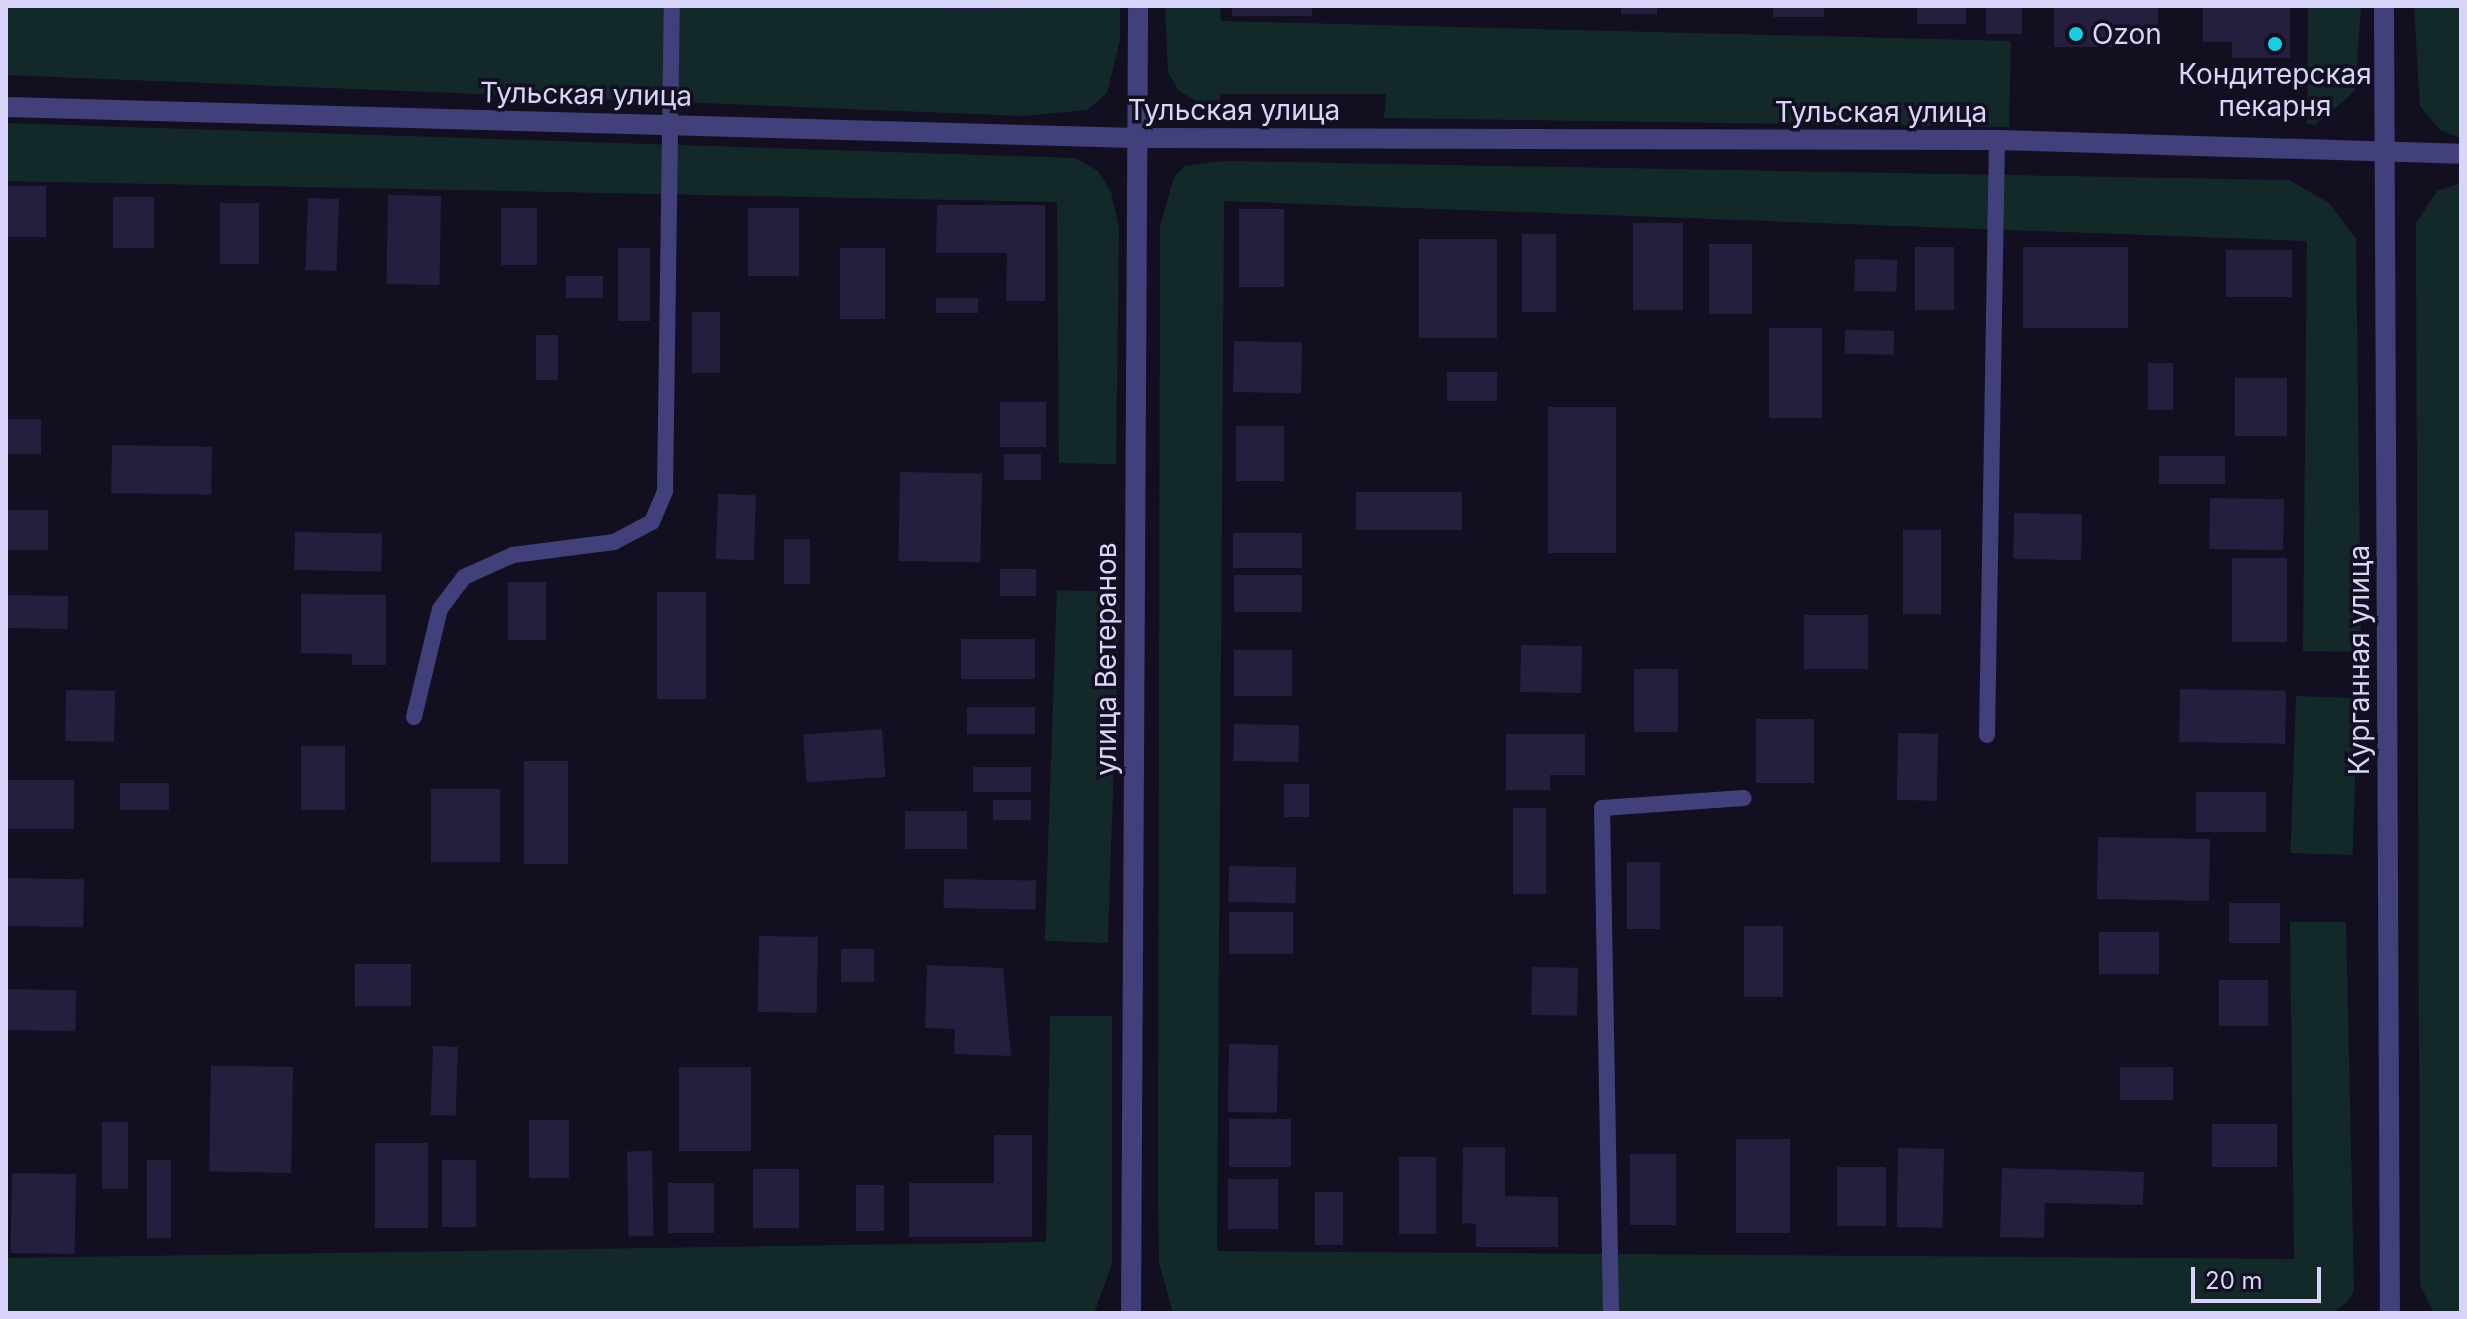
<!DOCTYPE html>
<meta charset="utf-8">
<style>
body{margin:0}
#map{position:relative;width:2467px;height:1319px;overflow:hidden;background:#121020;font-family:Inter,sans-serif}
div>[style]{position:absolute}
.green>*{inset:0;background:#132929;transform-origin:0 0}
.building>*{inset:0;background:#241e3f;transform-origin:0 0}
.lane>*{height:16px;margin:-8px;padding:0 8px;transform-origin:8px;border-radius:8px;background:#42407a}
.street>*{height:20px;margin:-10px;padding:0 10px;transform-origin:10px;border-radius:10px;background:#42407a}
.dots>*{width:22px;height:22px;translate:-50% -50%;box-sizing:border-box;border:4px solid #121020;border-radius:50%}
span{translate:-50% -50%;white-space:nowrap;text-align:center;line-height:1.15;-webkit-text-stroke:7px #121020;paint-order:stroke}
.poi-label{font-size:28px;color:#d8d4fa}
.left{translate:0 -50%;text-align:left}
.street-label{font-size:28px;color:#d8d4fa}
.frame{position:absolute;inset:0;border:8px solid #d8d4fa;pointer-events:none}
.scale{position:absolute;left:2191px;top:1267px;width:130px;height:36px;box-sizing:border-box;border:4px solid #d8d4fa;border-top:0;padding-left:10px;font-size:24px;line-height:28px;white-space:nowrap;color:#d8d4fa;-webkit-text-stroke:6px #121020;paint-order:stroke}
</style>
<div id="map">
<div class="green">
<i style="clip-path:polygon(6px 6px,1120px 6px,1120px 40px,1107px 93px,1087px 110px,1022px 116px,6px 75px)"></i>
<i style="clip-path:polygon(1165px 6px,1220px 6px,1221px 21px,2011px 41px,2009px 127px,1384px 118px,1386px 94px,1220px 94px,1220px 115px,1178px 90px,1168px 72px)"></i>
<i style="clip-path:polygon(2308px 6px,2361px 6px,2355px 91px,2315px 125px,2307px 124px)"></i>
<i style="clip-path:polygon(2414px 6px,2461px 6px,2461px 138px,2440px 130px,2420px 106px)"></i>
<i style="clip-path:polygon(6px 123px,1075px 158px,1098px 171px,1111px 192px,1119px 229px,1116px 464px,1059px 463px,1057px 202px,6px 181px)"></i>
<i style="clip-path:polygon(1224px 161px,2289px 180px,2329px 203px,2356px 239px,2361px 652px,2303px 651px,2307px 241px,1224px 201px,1217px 1251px,2294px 1259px,2290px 922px,2346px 922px,2354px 1290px,2347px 1302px,2333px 1313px,1173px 1313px,1159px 1262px,1158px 1193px,1160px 227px,1174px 177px,1185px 166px)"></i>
<i style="clip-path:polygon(2461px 183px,2461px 1313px,2434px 1313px,2420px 1285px,2416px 223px,2437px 191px)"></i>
<i style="left:1057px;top:590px;width:63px;height:351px;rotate:2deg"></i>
<i style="left:2296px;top:696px;width:62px;height:157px;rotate:2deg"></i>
<i style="clip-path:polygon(1050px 1016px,1112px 1016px,1112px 1264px,1094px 1313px,6px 1313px,6px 1258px,1046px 1242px)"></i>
</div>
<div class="building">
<i style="clip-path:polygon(946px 6px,1019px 6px,1019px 10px,946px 11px)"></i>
<i style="left:1232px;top:6px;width:80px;height:10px"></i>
<i style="left:1621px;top:6px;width:36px;height:8px"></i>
<i style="left:1773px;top:6px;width:51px;height:11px"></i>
<i style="left:1917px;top:6px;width:49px;height:18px"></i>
<i style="left:1986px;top:6px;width:36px;height:28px"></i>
<i style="left:2054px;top:6px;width:104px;height:41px"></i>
<i style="clip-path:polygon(2203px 6px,2290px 6px,2290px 58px,2232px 58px,2232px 42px,2203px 42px)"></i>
<i style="left:6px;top:186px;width:40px;height:51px"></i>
<i style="left:388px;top:195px;width:53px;height:89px;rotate:1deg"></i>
<i style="left:113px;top:197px;width:41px;height:51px"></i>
<i style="left:308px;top:198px;width:31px;height:72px;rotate:2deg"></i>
<i style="left:220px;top:203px;width:39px;height:61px"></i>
<i style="clip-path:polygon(937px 205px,1045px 205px,1045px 301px,1006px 301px,1007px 253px,936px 253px)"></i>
<i style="left:501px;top:208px;width:36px;height:57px"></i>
<i style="left:748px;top:208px;width:51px;height:68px"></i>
<i style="left:1239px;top:209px;width:45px;height:78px"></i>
<i style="left:1633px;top:223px;width:50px;height:87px"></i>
<i style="left:1522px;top:234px;width:34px;height:78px"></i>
<i style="left:1419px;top:239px;width:78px;height:99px"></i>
<i style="left:1709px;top:244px;width:43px;height:70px"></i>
<i style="left:1915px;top:247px;width:39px;height:63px"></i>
<i style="left:2023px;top:247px;width:105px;height:81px"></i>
<i style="left:618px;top:248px;width:32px;height:73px"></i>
<i style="left:840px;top:248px;width:45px;height:71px"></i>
<i style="left:2226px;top:250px;width:66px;height:47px"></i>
<i style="left:1855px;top:259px;width:42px;height:32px;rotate:1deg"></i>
<i style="left:566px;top:276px;width:37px;height:22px"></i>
<i style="left:936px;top:298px;width:42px;height:15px"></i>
<i style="left:692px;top:312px;width:28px;height:61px"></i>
<i style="left:1769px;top:328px;width:53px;height:90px"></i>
<i style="left:1845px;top:330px;width:49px;height:24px;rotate:1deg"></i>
<i style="left:536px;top:335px;width:22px;height:45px"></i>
<i style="left:1234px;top:341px;width:68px;height:51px;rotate:1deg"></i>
<i style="left:2148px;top:363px;width:25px;height:47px"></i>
<i style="left:1447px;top:372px;width:50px;height:29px"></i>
<i style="left:2235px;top:378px;width:52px;height:58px"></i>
<i style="left:1000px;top:402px;width:46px;height:45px"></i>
<i style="left:1548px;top:407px;width:68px;height:146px"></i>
<i style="left:6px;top:419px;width:35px;height:35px"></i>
<i style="left:1236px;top:426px;width:48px;height:55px"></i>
<i style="left:112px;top:445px;width:100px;height:48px;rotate:1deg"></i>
<i style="left:1004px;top:454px;width:37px;height:26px"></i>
<i style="left:2159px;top:456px;width:66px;height:28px"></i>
<i style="left:900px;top:472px;width:82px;height:89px;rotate:1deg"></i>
<i style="left:1356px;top:492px;width:106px;height:38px"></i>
<i style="left:718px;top:494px;width:38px;height:65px;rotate:2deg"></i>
<i style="left:2210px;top:498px;width:74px;height:51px;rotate:1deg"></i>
<i style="left:6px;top:510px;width:42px;height:40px"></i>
<i style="left:2014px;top:513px;width:68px;height:46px;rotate:1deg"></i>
<i style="left:1903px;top:530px;width:38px;height:84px"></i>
<i style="left:295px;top:532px;width:87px;height:38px;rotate:1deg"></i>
<i style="left:1233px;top:533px;width:69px;height:35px"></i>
<i style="left:784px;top:539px;width:26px;height:45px"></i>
<i style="left:2232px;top:558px;width:55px;height:84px"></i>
<i style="left:1000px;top:569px;width:36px;height:27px"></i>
<i style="left:1234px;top:575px;width:68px;height:37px"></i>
<i style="left:508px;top:582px;width:38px;height:58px"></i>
<i style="left:657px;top:592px;width:49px;height:107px"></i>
<i style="clip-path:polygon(301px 594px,386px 595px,386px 665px,352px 665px,352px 654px,301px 653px)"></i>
<i style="left:6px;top:595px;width:62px;height:33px;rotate:1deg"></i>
<i style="left:1804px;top:615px;width:64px;height:54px"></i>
<i style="left:961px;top:639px;width:74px;height:40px"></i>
<i style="left:1521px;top:645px;width:61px;height:47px;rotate:1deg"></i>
<i style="left:1234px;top:650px;width:58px;height:46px"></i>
<i style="left:1634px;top:669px;width:44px;height:63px"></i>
<i style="left:2180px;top:689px;width:106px;height:53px;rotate:1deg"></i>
<i style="left:66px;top:690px;width:49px;height:51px;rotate:1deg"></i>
<i style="left:967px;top:707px;width:68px;height:27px"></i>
<i style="left:1756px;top:719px;width:58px;height:64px"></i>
<i style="left:1234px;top:724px;width:65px;height:37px;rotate:1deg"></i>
<i style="left:882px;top:729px;width:48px;height:79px;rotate:86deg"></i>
<i style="left:1898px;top:733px;width:40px;height:67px;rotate:1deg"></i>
<i style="clip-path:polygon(1506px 734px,1585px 734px,1585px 775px,1550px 775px,1550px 790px,1506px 790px)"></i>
<i style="left:301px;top:746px;width:44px;height:64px"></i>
<i style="left:524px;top:761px;width:44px;height:103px"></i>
<i style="left:973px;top:767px;width:58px;height:25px"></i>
<i style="left:6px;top:780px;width:68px;height:49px"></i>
<i style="left:120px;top:783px;width:49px;height:27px"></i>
<i style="left:1284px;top:784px;width:25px;height:33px"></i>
<i style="left:431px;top:789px;width:69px;height:73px"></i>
<i style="left:2196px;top:792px;width:70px;height:40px"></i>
<i style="left:993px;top:800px;width:38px;height:20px"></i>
<i style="left:1513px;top:808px;width:33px;height:86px"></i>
<i style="left:905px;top:811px;width:62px;height:38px"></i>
<i style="left:2098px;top:837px;width:112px;height:62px;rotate:1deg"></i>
<i style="left:1627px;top:862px;width:33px;height:67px"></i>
<i style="left:1229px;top:866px;width:67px;height:36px;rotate:1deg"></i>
<i style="left:6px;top:878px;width:78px;height:48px;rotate:1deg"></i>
<i style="left:944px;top:879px;width:92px;height:29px;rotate:1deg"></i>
<i style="left:2229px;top:903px;width:51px;height:40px"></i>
<i style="left:1229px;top:912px;width:64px;height:42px"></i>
<i style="left:1744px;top:926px;width:39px;height:71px"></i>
<i style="left:2099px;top:932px;width:60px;height:42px"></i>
<i style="left:759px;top:936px;width:59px;height:76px;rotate:1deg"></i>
<i style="left:841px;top:949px;width:33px;height:33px"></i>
<i style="left:355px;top:964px;width:56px;height:42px"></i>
<i style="clip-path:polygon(927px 965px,1003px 968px,1011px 1056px,954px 1054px,955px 1029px,925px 1028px)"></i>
<i style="left:1532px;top:967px;width:46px;height:48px;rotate:1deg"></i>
<i style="left:2219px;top:980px;width:49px;height:46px"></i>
<i style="left:6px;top:989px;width:70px;height:41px;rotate:1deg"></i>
<i style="left:1229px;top:1044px;width:49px;height:68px;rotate:1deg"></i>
<i style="left:433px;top:1046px;width:25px;height:69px;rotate:2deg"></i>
<i style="left:293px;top:1067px;width:106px;height:82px;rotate:91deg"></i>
<i style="left:679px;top:1067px;width:72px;height:84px"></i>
<i style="left:2120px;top:1067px;width:53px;height:33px"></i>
<i style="left:1229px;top:1119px;width:62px;height:48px"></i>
<i style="left:529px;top:1120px;width:40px;height:58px"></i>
<i style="left:102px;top:1122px;width:26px;height:67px"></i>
<i style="left:2212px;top:1124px;width:65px;height:43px"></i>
<i style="clip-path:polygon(994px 1135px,1032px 1135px,1032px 1237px,909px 1237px,909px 1183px,994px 1183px)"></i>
<i style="left:1736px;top:1139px;width:54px;height:94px"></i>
<i style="left:375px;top:1143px;width:53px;height:85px"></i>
<i style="clip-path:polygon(1463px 1147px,1505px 1147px,1505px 1196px,1558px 1197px,1558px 1247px,1476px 1247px,1476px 1224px,1462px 1223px)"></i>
<i style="left:1898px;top:1148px;width:46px;height:79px;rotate:1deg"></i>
<i style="left:652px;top:1151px;width:85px;height:25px;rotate:89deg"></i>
<i style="left:1630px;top:1154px;width:46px;height:71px"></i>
<i style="left:1399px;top:1157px;width:37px;height:77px"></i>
<i style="left:147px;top:1160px;width:24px;height:78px"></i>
<i style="left:442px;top:1160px;width:34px;height:67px"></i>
<i style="left:1837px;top:1167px;width:49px;height:59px"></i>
<i style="clip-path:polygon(2002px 1168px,2144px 1172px,2143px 1205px,2045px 1203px,2044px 1238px,2000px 1237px)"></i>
<i style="left:753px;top:1169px;width:46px;height:59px"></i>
<i style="left:12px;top:1173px;width:64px;height:80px;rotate:1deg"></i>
<i style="left:1228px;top:1179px;width:50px;height:50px"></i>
<i style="left:668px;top:1183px;width:46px;height:50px"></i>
<i style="left:856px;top:1185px;width:28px;height:46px"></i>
<i style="left:1315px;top:1192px;width:28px;height:53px"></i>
</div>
<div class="lane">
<i style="left:414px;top:717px;width:111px;rotate:-76.5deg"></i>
<i style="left:440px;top:609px;width:40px;rotate:-53deg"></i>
<i style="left:464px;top:577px;width:54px;rotate:-24.2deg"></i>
<i style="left:513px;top:555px;width:102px;rotate:-7.3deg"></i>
<i style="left:614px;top:542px;width:43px;rotate:-27.8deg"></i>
<i style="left:652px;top:522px;width:34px;rotate:-67deg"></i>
<i style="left:665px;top:491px;width:485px;rotate:-89.2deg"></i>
<i style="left:1987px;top:735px;width:595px;rotate:-89.04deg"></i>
<i style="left:1611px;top:1313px;width:505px;rotate:-91.02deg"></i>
<i style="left:1602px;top:808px;width:142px;rotate:-4deg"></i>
</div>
<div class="street">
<i style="left:2384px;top:6px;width:1307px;rotate:89.74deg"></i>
<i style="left:6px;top:107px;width:1131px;rotate:1.57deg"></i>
<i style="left:1137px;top:138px;width:860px;rotate:0.13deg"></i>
<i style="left:1997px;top:140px;width:464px;rotate:1.7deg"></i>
<i style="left:1131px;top:1313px;width:1307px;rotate:-89.69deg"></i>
</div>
<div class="dots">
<i style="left:2076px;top:34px;background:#1acde0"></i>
<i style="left:2275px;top:44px;background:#1acde0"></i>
</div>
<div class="poi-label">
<span class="left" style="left:2092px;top:34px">Ozon</span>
<span style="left:2275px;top:90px">Кондитерская<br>пекарня</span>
</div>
<div class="street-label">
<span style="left:586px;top:94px;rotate:1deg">Тульская улица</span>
<span style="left:1234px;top:110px">Тульская улица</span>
<span style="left:1881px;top:112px">Тульская улица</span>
<span style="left:1106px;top:659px;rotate:-90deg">улица Ветеранов</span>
<span style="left:2359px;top:660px;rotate:-90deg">Курганная улица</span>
</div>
<div class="frame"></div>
<div class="scale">20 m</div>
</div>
